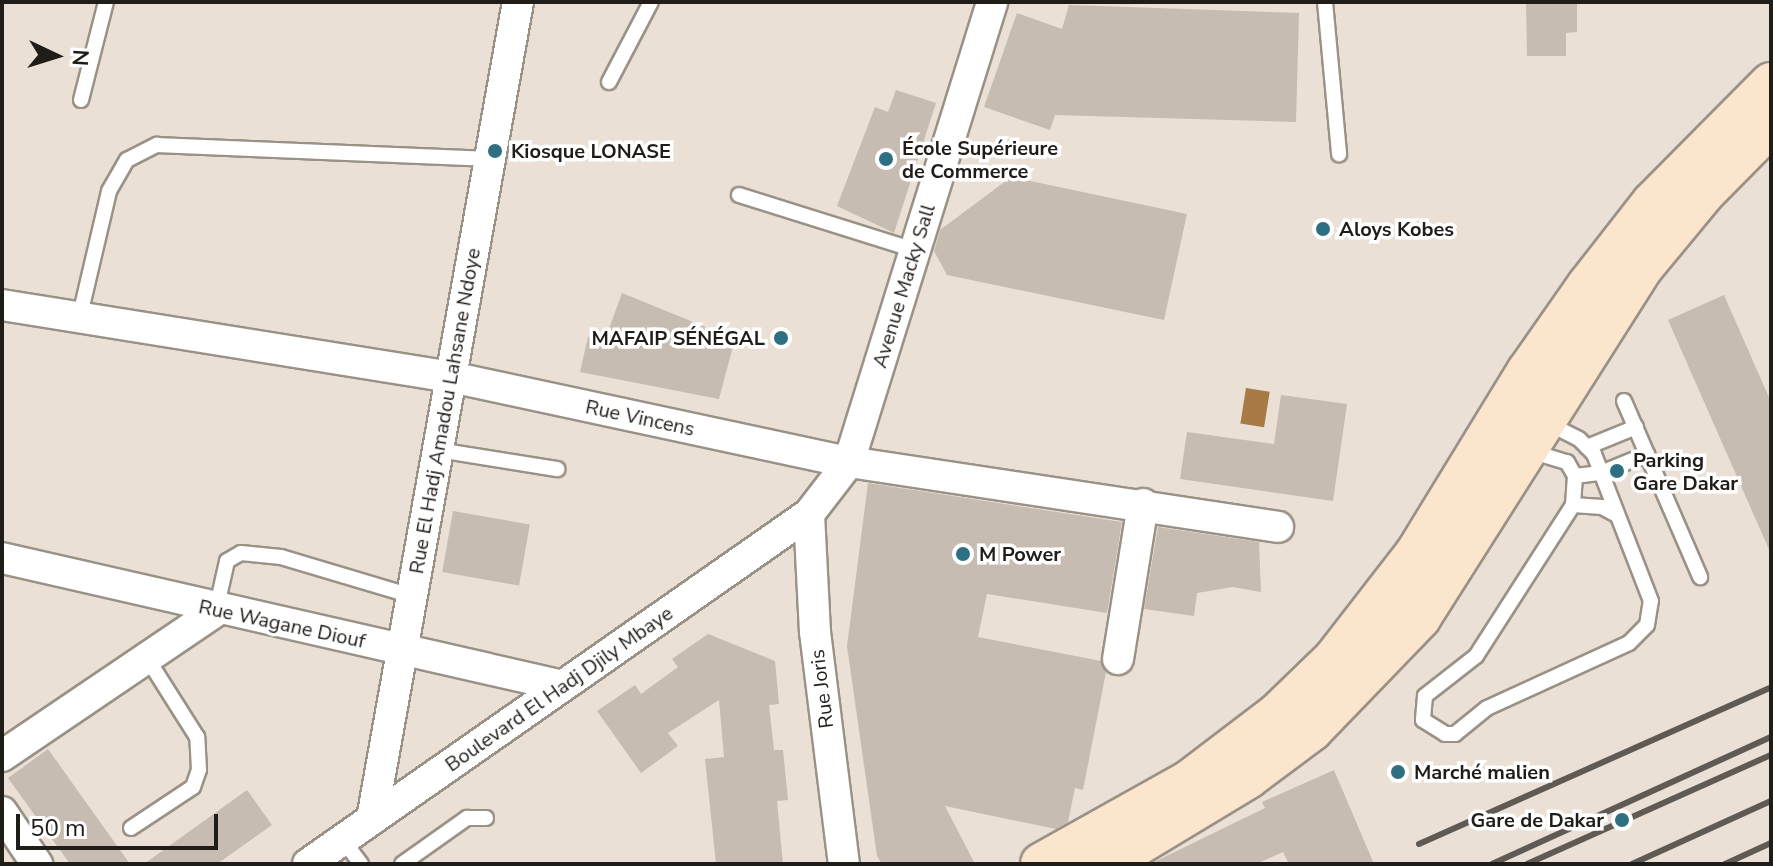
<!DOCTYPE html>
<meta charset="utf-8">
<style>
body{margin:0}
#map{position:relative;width:1773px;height:866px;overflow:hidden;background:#eae0d5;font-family:"Nunito Sans",sans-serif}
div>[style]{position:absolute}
.water>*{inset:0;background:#a77a46;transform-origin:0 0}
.building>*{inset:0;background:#c6bcb2;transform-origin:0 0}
.path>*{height:5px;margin-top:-2.5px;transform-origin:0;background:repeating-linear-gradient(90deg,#8c857d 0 6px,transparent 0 12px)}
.roads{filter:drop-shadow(2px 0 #9a9187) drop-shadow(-2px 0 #9a9187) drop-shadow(0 2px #9a9187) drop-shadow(0 -2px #9a9187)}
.lane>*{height:14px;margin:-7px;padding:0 7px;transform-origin:7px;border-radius:7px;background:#fff}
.street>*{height:30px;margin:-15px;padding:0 15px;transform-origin:15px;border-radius:15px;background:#fff}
.secondary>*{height:42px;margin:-21px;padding:0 21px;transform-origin:21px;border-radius:21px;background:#fbe6cd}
.rail>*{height:6px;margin:-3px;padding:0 3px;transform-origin:3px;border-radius:3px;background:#605a54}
.dots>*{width:22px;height:22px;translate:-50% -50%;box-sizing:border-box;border:4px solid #fff;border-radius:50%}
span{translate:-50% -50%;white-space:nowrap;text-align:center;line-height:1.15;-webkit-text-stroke:7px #fff;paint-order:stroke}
.poi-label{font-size:20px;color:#201c18;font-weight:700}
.left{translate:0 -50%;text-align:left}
.right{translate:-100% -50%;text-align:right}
.street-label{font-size:20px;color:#201c18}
.frame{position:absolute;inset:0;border:4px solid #201c18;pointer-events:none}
.north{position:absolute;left:16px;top:16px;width:80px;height:80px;-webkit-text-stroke:6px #fff;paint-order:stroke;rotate:94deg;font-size:22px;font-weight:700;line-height:32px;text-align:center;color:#201c18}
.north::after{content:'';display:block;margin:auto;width:28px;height:36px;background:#201c18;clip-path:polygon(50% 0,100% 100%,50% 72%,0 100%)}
.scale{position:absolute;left:16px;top:814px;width:202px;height:36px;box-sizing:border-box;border:4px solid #201c18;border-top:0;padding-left:10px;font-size:24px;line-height:28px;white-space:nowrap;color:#201c18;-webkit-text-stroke:6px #fff;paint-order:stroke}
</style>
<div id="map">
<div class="water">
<i style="left:1246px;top:388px;width:24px;height:36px;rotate:9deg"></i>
</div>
<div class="building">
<i style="clip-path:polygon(1526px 2px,1577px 2px,1577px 32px,1566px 33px,1566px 56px,1527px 56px)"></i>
<i style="clip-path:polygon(1069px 5px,1299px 13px,1296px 122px,1055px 115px,1050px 130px,984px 107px,1017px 13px,1062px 29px)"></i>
<i style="clip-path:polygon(896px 90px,936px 103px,894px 233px,837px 206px,875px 107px,888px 112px)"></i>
<i style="clip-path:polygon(1011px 177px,1187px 214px,1164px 320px,947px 275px,934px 251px,940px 230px)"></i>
<i style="clip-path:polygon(622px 293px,735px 339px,719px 399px,580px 372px,588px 337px,607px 334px)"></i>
<i style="clip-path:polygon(1724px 295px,1771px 402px,1771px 554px,1668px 320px)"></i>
<i style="clip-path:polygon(1281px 395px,1347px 404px,1333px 501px,1180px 479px,1187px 432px,1274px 444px)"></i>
<i style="clip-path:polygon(868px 483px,1122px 522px,1107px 613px,987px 594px,978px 637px,1101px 661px,1106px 672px,1083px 790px,1075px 788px,1068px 822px,1056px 829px,945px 806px,975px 864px,882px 864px,877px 856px,847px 646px)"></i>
<i style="left:453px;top:511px;width:78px;height:62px;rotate:10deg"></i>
<i style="clip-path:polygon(1158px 527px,1259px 542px,1261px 592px,1233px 587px,1197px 593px,1194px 616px,1144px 609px)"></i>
<i style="clip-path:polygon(708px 634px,775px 661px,779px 704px,769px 705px,774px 750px,783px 750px,788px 800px,777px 801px,783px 864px,716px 864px,705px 759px,724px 757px,719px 700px,668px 733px,678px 746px,641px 773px,597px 711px,635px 685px,641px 694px,678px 667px,672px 659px)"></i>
<i style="clip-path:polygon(48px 749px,130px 864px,70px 864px,8px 778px)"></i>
<i style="clip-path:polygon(1334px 770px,1374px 864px,1289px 864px,1283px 852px,1256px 864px,1150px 864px,1265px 808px,1262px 802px)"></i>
<i style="clip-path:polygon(247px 790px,272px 825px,217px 864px,144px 864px)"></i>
</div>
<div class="path">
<i style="left:1769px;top:620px;width:2px"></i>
</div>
<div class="roads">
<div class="lane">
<i style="left:1325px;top:2px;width:153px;rotate:84.7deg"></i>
<i style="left:609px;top:82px;width:90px;rotate:-62.3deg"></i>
<i style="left:81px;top:100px;width:101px;rotate:-75.7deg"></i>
<i style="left:739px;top:195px;width:184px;rotate:17.4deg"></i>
<i style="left:80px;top:315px;width:127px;rotate:-76.8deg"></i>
<i style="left:109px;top:191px;width:36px;rotate:-60deg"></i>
<i style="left:127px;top:160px;width:34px;rotate:-27deg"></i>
<i style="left:157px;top:145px;width:333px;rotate:2.4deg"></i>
<i style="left:1624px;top:401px;width:192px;rotate:66.6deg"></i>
<i style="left:1587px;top:447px;width:53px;rotate:-22.2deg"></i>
<i style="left:438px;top:450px;width:121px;rotate:9.1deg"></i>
<i style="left:1530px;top:451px;width:39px;rotate:17deg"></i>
<i style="left:1567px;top:462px;width:16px;rotate:60deg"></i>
<i style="left:1575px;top:476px;width:29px;rotate:94deg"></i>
<i style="left:1573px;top:505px;width:179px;rotate:122.7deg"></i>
<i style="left:1476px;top:656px;width:65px;rotate:141.9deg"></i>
<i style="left:1425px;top:696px;width:24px;rotate:95deg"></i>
<i style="left:1423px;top:720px;width:26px;rotate:32deg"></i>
<i style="left:1445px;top:734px;width:10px"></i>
<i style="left:1455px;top:734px;width:41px;rotate:-39.1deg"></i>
<i style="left:1487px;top:708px;width:156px;rotate:-24.6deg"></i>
<i style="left:1629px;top:643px;width:25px;rotate:-45deg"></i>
<i style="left:1647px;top:625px;width:24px;rotate:-81deg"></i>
<i style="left:1651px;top:601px;width:158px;rotate:-111.2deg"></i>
<i style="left:1594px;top:454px;width:21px;rotate:-135deg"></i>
<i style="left:1579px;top:439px;width:37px;rotate:-153deg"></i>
<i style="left:1575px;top:476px;width:26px;rotate:-7deg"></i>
<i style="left:1601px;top:473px;width:50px;rotate:-22.4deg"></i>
<i style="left:1573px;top:505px;width:29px;rotate:4deg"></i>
<i style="left:1602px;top:507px;width:17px;rotate:28deg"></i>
<i style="left:216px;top:610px;width:50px;rotate:-77.3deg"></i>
<i style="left:227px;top:561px;width:16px;rotate:-30deg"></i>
<i style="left:241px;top:553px;width:40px;rotate:5.7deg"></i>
<i style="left:281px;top:557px;width:137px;rotate:16.6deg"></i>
<i style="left:131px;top:828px;width:74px;rotate:-33.5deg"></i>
<i style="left:193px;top:787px;width:18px;rotate:-71deg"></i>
<i style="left:199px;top:770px;width:33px;rotate:-93deg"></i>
<i style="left:197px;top:737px;width:90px;rotate:-122.3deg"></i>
<i style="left:343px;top:840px;width:30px;rotate:53deg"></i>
<i style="left:402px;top:864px;width:80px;rotate:-35.3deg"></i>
<i style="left:467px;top:818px;width:19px"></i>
</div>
<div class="street">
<i style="left:2px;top:305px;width:455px;rotate:9.1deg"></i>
<i style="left:451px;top:377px;width:407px;rotate:12.1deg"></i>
<i style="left:849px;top:462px;width:434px;rotate:8.6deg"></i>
<i style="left:809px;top:514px;width:118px;rotate:87.1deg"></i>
<i style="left:815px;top:632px;width:234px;rotate:82.9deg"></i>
<i style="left:2px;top:558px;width:575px;rotate:12.85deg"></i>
<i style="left:1118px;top:659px;width:157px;rotate:-80.8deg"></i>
<i style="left:2px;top:756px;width:258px;rotate:-34.1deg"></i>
<i style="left:2px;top:812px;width:63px;rotate:56.1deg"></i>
<i style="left:372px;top:819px;width:830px;rotate:-79.87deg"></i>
<i style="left:308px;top:864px;width:611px;rotate:-34.94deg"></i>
<i style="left:809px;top:514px;width:66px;rotate:-52.4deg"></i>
<i style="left:849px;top:462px;width:482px;rotate:-72.7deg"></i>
</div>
<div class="secondary">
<i style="left:1042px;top:864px;width:168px;rotate:-29.2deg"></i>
<i style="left:1189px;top:782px;width:111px;rotate:-37.3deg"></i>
<i style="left:1277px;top:715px;width:79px;rotate:-44deg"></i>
<i style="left:1334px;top:660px;width:135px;rotate:-52.2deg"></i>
<i style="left:1417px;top:553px;width:212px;rotate:-58.5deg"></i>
<i style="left:1528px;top:372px;width:106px;rotate:-55deg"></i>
<i style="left:1589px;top:285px;width:104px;rotate:-52deg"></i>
<i style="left:1653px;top:203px;width:168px;rotate:-45.2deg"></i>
<i style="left:1104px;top:864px;width:168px;rotate:-31.1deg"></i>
<i style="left:1248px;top:777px;width:79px;rotate:-36.7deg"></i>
<i style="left:1311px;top:730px;width:156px;rotate:-46deg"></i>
<i style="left:1419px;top:618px;width:414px;rotate:-57.6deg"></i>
<i style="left:1641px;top:268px;width:97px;rotate:-50.4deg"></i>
<i style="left:1703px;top:193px;width:97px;rotate:-45.4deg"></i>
</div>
</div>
<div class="rail">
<i style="left:1419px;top:844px;width:385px;rotate:-24deg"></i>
<i style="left:1492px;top:864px;width:307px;rotate:-24.5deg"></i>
<i style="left:1527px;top:864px;width:267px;rotate:-24.1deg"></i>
<i style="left:1632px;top:864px;width:153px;rotate:-24.4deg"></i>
<i style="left:1725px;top:864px;width:51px;rotate:-24.5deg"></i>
</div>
<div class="dots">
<i style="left:495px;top:151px;background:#2e7082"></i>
<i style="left:886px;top:159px;background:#2e7082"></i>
<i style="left:1323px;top:229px;background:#2e7082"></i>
<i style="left:781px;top:338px;background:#2e7082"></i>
<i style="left:1617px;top:471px;background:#2e7082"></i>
<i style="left:963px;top:554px;background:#2e7082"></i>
<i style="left:1398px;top:772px;background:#2e7082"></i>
<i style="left:1622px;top:820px;background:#2e7082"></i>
</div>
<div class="poi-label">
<span class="left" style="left:902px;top:160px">École Supérieure<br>de Commerce</span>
<span class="left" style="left:511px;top:151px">Kiosque LONASE</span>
<span class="left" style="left:1339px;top:229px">Aloys Kobes</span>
<span class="right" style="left:765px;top:338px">MAFAIP SÉNÉGAL</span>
<span class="left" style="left:1633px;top:472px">Parking<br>Gare Dakar</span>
<span class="left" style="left:979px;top:554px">M Power</span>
<span class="left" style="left:1414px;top:772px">Marché malien</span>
<span class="right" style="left:1604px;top:820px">Gare de Dakar</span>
</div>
<div class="street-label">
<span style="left:904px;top:286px;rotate:-73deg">Avenue Macky Sall</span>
<span style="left:445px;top:411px;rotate:-80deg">Rue El Hadj Amadou Lahsane Ndoye</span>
<span style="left:640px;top:418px;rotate:12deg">Rue Vincens</span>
<span style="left:282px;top:624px;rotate:12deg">Rue Wagane Diouf</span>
<span style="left:559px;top:689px;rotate:-35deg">Boulevard El Hadj Djily Mbaye</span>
<span style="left:822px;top:689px;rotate:-97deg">Rue Joris</span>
</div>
<div class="frame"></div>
<div class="north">N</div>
<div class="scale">50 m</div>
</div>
